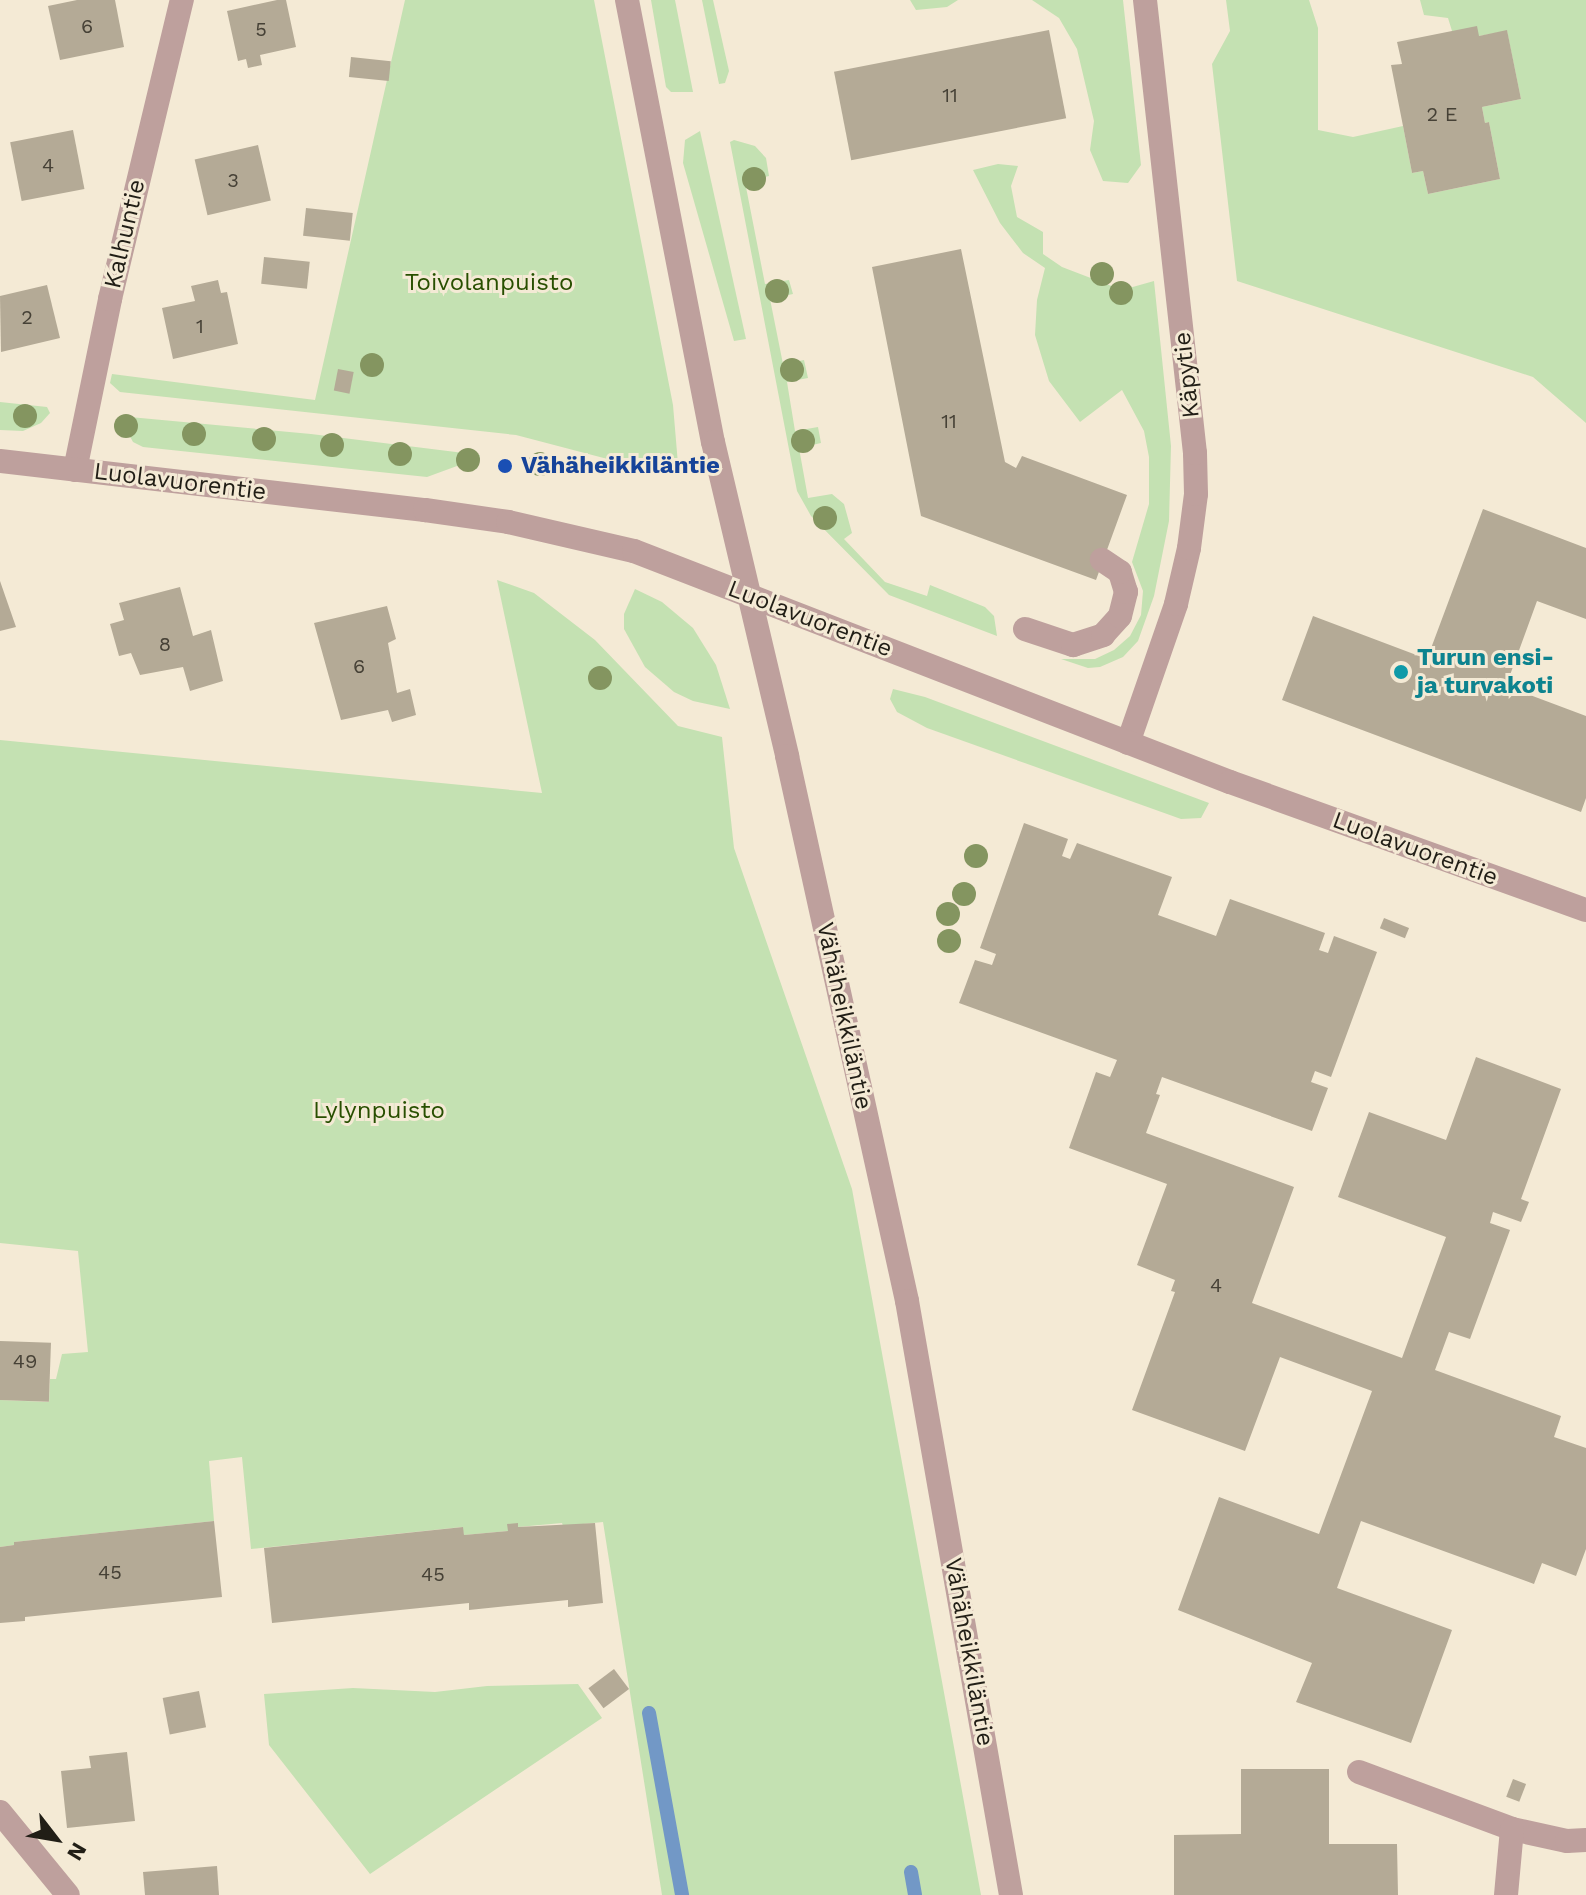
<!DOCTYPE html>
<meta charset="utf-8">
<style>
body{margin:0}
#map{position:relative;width:1586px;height:1895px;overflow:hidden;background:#f4ead5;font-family:"Work Sans",sans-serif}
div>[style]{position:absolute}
.green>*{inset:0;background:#c4e1b2}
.stream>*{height:14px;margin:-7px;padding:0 7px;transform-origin:7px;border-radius:7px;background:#7298c6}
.building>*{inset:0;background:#b4aa96;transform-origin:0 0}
.service>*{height:24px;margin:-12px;padding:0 12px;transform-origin:12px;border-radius:12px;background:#bea09d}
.minor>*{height:24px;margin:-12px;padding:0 12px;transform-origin:12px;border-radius:12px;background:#bea09d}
.tertiary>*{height:24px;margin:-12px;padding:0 12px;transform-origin:12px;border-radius:12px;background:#bea09d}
.trees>*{width:24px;height:24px;margin:-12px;border-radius:50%;background:#849560}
.dots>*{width:22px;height:22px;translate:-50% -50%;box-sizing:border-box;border:4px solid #f4ead5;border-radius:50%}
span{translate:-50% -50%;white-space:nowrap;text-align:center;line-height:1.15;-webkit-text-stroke:6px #f4ead5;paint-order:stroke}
.number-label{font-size:20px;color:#464136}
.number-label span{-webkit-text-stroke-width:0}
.street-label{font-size:24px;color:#211e16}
.park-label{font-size:24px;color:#284f00}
.transit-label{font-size:24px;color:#164399;font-weight:700}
.left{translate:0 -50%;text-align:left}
.culture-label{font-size:24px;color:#0d838f;font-weight:700}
.north{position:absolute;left:16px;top:1799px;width:80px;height:80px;-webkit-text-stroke:6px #f4ead5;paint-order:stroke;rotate:121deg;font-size:22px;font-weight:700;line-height:32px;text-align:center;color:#211e16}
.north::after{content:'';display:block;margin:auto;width:28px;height:36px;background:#211e16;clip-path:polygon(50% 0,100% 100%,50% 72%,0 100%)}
</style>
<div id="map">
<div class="green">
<i style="clip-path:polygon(405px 0,594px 0,673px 405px,678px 464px,658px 469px,638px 467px,516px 435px,120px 392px,110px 383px,112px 374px,315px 400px)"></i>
<i style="clip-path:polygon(651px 0,675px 0,693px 92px,671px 92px,666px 87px)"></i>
<i style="clip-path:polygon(702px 0,713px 0,729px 71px,725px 83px,719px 84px)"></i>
<i style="clip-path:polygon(910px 0,958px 0,947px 7px,916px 10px)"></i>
<i style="clip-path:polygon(1032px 0,1123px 0,1141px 165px,1128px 183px,1103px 181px,1090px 150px,1094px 121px,1077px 49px,1059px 18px)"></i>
<i style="clip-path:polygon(1226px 0,1309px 0,1318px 28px,1318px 130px,1353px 137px,1403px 126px,1412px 173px,1423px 171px,1428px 194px,1500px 179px,1489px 122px,1485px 123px,1482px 107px,1521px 99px,1507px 31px,1479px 36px,1452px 31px,1448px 18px,1424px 15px,1420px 0,1586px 0,1586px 423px,1533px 377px,1237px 281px,1212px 64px,1230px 31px)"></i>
<i style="clip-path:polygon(700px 131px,746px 339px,734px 341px,683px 163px,685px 140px)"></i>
<i style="clip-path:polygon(734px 140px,755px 146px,766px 158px,769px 176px,745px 182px,765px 284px,789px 280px,793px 294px,770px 299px,783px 364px,804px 360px,808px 378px,787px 382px,795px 431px,818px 427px,821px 443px,799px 448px,808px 498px,832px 494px,844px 504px,852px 533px,844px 539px,885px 582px,927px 596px,930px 585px,985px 607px,994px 616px,997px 636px,889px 595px,811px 516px,797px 491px,730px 142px)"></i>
<i style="clip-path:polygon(998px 164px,1018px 166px,1011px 186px,1017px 217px,1043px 232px,1043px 254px,1062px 267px,1122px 290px,1154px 281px,1171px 446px,1169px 521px,1154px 596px,1138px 641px,1123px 657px,1100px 667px,1088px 668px,1061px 659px,1095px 659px,1114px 650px,1130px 636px,1141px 615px,1143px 591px,1132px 562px,1149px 504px,1149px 457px,1144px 431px,1122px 390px,1080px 422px,1049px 381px,1035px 335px,1037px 300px,1045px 268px,1023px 253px,1000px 223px,973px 170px)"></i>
<i style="clip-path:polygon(0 402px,47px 407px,50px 413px,41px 423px,23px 431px,0 430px)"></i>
<i style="clip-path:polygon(119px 416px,311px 434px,480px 455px,477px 469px,457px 466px,427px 477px,143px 447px,133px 442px)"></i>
<i style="clip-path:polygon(497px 580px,534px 593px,595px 640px,678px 726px,722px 737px,734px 848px,852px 1189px,981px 1895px,662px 1895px,603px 1522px,563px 1526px,562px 1523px,518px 1527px,508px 1524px,508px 1531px,464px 1535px,462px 1527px,251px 1549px,242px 1457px,209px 1461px,214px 1521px,14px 1542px,14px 1545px,0 1547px,0 1400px,49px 1402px,50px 1379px,56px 1379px,62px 1354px,88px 1352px,78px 1251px,0 1243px,0 740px,542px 793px)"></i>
<i style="clip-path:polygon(635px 589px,662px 602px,693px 628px,716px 665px,730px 709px,693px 701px,674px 692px,645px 667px,624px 629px,624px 614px)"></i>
<i style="clip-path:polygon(893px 689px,925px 697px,1209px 803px,1201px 818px,1181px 819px,927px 728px,897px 712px,890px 699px)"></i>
<i style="clip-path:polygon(578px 1684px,602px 1718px,370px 1874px,269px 1745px,264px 1694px,353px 1688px,435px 1692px,487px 1686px)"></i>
</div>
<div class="stream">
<i style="left:649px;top:1713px;width:185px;rotate:79.7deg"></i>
<i style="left:911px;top:1872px;width:23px;rotate:80deg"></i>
</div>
<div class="building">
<i style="clip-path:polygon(77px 0,115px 0,124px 47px,60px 60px,48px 6px)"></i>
<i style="clip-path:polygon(277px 0,286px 0,296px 47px,260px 55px,262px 65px,248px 68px,246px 59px,238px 61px,227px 11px)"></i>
<i style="clip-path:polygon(1477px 26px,1479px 36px,1507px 30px,1521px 99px,1482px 107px,1485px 123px,1489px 122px,1500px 179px,1428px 194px,1423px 171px,1412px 173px,1403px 126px,1391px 65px,1402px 64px,1397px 42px)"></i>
<i style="left:1049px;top:30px;width:90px;height:219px;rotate:79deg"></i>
<i style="left:351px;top:57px;width:40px;height:20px;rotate:6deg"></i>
<i style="left:73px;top:130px;width:60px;height:64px;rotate:79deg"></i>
<i style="left:258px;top:145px;width:57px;height:65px;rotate:77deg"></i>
<i style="left:306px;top:208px;width:47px;height:28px;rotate:6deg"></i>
<i style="clip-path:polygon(961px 249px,1005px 462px,1016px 468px,1022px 456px,1127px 495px,1096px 580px,921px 516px,872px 267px)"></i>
<i style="left:264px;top:257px;width:46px;height:27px;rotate:6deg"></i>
<i style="clip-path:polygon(218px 280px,221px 293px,227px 292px,238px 344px,173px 359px,162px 308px,195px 301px,191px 286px)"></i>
<i style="clip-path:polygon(47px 285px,60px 338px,1px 352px,0 296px)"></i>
<i style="left:338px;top:369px;width:16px;height:22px;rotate:11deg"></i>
<i style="clip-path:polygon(1483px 509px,1586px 548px,1586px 619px,1537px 601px,1506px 686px,1586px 716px,1586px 798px,1581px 812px,1282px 700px,1313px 616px,1427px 659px)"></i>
<i style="clip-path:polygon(0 581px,16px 627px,0 631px)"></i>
<i style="clip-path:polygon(180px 587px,193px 636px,211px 630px,223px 681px,190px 691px,183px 667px,140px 675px,131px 653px,119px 656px,110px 624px,124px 620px,119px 603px)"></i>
<i style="clip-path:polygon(387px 606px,396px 639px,388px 643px,397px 693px,410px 689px,416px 715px,392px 722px,388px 710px,341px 720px,314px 623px)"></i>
<i style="clip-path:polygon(1024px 823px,1068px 839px,1062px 856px,1070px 859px,1077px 843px,1172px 877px,1158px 915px,1216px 936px,1230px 899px,1325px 933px,1319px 950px,1328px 953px,1334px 936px,1377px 952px,1331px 1077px,1315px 1071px,1311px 1082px,1328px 1088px,1312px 1131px,1162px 1077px,1156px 1094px,1160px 1095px,1146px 1133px,1294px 1187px,1252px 1303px,1402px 1358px,1446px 1237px,1338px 1197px,1369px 1112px,1446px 1140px,1476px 1057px,1561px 1089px,1521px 1199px,1529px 1202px,1521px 1222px,1493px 1212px,1490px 1223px,1510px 1230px,1470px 1339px,1449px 1332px,1435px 1370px,1561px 1416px,1554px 1437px,1586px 1448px,1586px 1549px,1576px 1576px,1542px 1563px,1534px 1584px,1361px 1521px,1337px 1588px,1452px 1630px,1411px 1743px,1296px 1702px,1312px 1663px,1178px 1610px,1219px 1497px,1319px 1534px,1372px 1391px,1280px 1357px,1245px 1451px,1132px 1410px,1175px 1292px,1171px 1291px,1175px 1280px,1137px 1265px,1167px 1184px,1069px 1148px,1096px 1072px,1110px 1077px,1117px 1060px,959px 1003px,975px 960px,992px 965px,996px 954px,980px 948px)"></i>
<i style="left:1384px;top:918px;width:27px;height:11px;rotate:22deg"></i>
<i style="left:0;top:1341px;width:51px;height:59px;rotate:2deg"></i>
<i style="clip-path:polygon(214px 1521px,222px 1597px,25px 1617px,25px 1621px,0 1623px,0 1547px,14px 1545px,14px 1542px)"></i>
<i style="clip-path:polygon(518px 1523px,518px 1527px,595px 1523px,603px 1603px,568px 1607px,568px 1600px,469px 1610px,469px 1603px,272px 1623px,264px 1548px,463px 1527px,464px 1535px,508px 1531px,507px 1524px)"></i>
<i style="left:614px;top:1669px;width:25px;height:32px;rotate:53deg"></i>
<i style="left:199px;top:1691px;width:37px;height:37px;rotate:79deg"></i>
<i style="clip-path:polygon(127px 1752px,135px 1821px,67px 1828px,61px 1771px,91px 1768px,89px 1756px)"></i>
<i style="clip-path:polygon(1241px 1769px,1329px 1769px,1329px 1844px,1397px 1844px,1398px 1895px,1174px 1895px,1174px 1835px,1241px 1834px)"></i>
<i style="left:1513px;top:1779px;width:14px;height:19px;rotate:21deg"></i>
<i style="clip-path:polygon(217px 1866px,219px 1895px,145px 1895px,143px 1872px)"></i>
</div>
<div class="service">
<i style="left:1025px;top:629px;width:51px;rotate:18.4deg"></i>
<i style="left:1073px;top:645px;width:32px;rotate:-18deg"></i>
<i style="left:1103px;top:635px;width:25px;rotate:-48deg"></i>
<i style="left:1120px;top:616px;width:25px;rotate:-76deg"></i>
<i style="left:1126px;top:592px;width:21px;rotate:-107deg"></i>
<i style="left:1120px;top:572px;width:22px;rotate:-146deg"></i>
<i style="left:1359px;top:1772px;width:163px;rotate:20.4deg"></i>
<i style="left:1512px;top:1829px;width:56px;rotate:12.3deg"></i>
<i style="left:1567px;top:1841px;width:19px;rotate:-3deg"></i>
<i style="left:1506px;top:1895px;width:66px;rotate:-84.8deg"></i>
</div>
<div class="minor">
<i style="left:75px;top:470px;width:175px;rotate:-78.4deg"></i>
<i style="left:110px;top:299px;width:308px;rotate:-76.5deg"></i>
<i style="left:1128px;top:743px;width:147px;rotate:-70.9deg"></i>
<i style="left:1176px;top:604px;width:57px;rotate:-76.9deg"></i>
<i style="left:1189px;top:548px;width:54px;rotate:-82.6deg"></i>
<i style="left:1196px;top:494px;width:41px;rotate:-91.4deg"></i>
<i style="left:1195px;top:453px;width:456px;rotate:-96.3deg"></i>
<i style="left:0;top:1812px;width:107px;rotate:50.7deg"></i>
</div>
<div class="tertiary">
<i style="left:627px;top:0;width:450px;rotate:79deg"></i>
<i style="left:713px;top:442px;width:323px;rotate:76.7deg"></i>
<i style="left:787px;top:756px;width:558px;rotate:77.58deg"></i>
<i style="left:907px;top:1301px;width:603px;rotate:80.07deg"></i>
<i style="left:0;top:461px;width:428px;rotate:6.6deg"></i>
<i style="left:425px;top:510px;width:84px;rotate:8.2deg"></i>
<i style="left:508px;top:522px;width:129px;rotate:13deg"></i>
<i style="left:634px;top:551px;width:639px;rotate:21.19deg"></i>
<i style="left:1230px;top:782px;width:378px;rotate:19.8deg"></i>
</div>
<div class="trees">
<i style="left:754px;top:179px"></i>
<i style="left:1102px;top:274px"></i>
<i style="left:777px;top:291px"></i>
<i style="left:1121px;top:293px"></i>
<i style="left:372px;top:365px"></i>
<i style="left:792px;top:370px"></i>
<i style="left:25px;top:416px"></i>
<i style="left:126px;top:426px"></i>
<i style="left:194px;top:434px"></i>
<i style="left:264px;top:439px"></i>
<i style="left:803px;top:441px"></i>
<i style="left:332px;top:445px"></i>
<i style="left:400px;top:454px"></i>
<i style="left:468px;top:460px"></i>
<i style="left:540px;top:464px"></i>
<i style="left:825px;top:518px"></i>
<i style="left:600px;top:678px"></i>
<i style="left:976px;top:856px"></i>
<i style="left:964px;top:894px"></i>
<i style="left:948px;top:914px"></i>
<i style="left:949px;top:941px"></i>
</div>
<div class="dots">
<i style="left:505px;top:466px;background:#1a4fb4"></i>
<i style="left:1401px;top:672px;background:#0f9aa8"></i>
</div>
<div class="number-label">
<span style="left:87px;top:26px">6</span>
<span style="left:261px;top:29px">5</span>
<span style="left:950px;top:95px">11</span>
<span style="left:1442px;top:114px">2 E</span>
<span style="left:48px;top:165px">4</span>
<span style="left:233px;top:180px">3</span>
<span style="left:27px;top:317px">2</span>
<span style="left:200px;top:326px">1</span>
<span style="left:949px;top:421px">11</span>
<span style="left:165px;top:644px">8</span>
<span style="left:359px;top:666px">6</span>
<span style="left:1216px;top:1285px">4</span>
<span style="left:25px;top:1361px">49</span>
<span style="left:110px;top:1572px">45</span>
<span style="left:433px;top:1574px">45</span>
</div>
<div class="street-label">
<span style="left:125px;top:234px;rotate:-77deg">Kalhuntie</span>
<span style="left:1187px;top:375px;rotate:-96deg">Käpytie</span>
<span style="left:180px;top:482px;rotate:7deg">Luolavuorentie</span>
<span style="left:810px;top:619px;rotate:21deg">Luolavuorentie</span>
<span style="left:1415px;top:849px;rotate:20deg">Luolavuorentie</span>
<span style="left:844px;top:1016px;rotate:78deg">Vähäheikkiläntie</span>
<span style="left:969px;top:1652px;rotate:80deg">Vähäheikkiläntie</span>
</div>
<div class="park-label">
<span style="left:489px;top:283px">Toivolanpuisto</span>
<span style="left:379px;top:1111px">Lylynpuisto</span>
</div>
<div class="transit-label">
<span class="left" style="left:521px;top:466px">Vähäheikkiläntie</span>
</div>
<div class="culture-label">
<span class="left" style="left:1417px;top:672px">Turun ensi-<br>ja turvakoti</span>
</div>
<div class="north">N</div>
</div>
